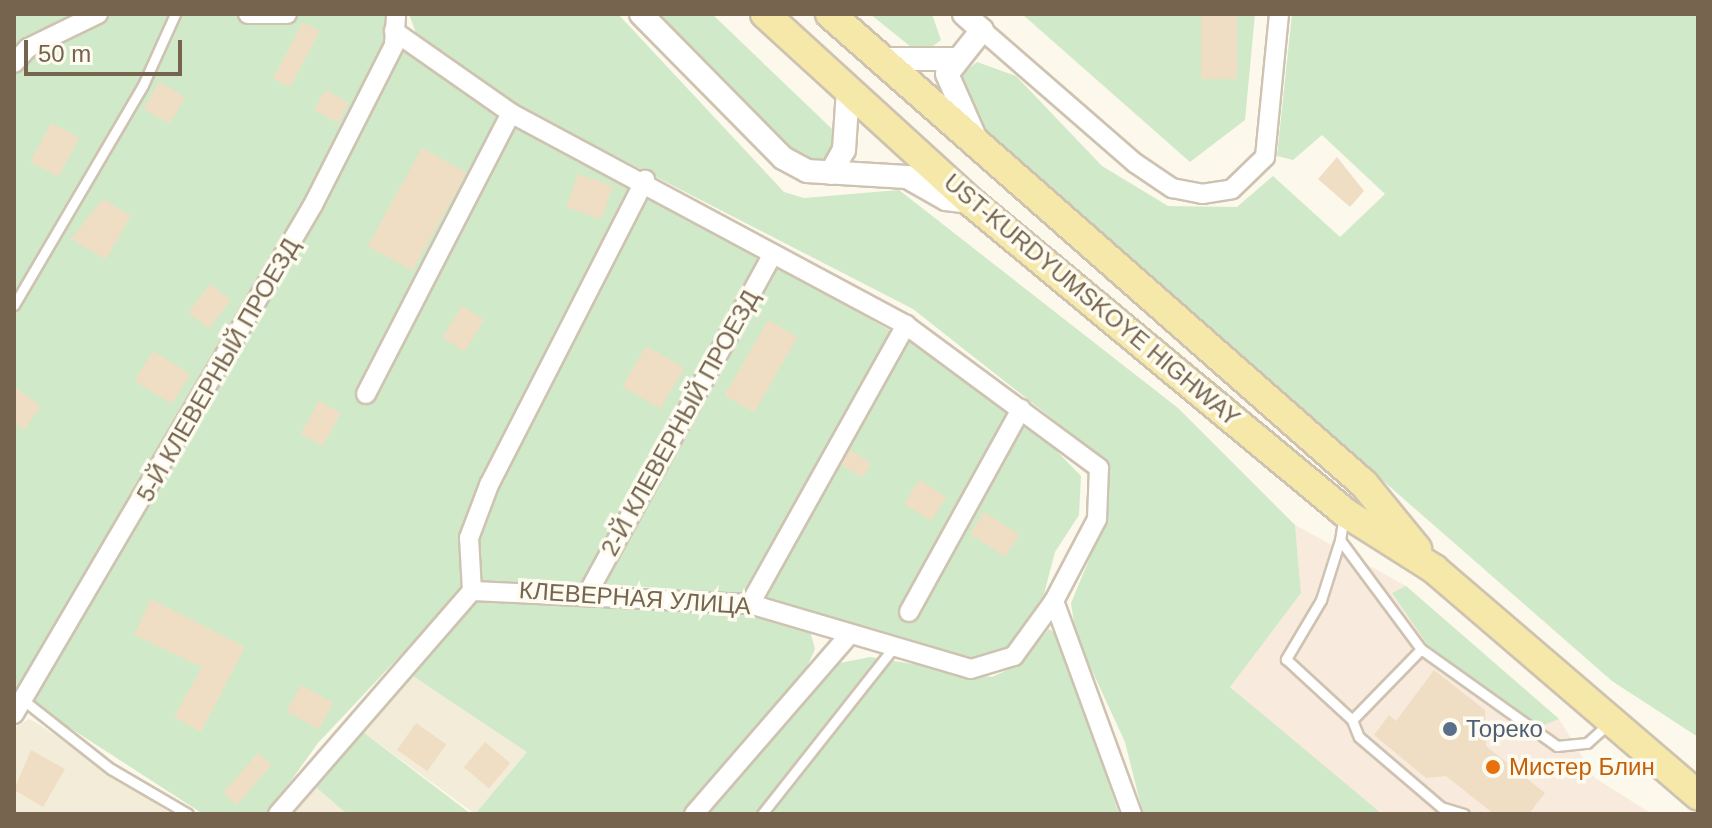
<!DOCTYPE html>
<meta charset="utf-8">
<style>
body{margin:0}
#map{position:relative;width:1712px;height:828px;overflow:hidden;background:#fcf8eb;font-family:Helvetica,sans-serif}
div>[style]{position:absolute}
.residential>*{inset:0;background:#f3ecd9}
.commercial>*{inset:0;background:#f8eadc}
.green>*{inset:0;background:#d0e9c9}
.building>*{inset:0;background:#f0dec4;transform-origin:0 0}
.roads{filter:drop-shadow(2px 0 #cec3b1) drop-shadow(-2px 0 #cec3b1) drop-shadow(0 2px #cec3b1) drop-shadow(0 -2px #cec3b1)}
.service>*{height:9px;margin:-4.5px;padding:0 4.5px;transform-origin:4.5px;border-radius:4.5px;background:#fff}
.minor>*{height:18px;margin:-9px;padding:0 9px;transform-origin:9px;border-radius:9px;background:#fff}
.tertiary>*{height:22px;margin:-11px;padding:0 11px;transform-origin:11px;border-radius:11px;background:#fff}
.primary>*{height:28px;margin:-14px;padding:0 14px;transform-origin:14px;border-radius:14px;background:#f6e8a8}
.dots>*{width:22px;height:22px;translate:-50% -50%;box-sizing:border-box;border:4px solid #fefcf1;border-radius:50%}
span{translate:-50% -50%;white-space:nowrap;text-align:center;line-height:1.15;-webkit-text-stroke:7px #fefcf1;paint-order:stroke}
.street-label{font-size:24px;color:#76644f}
.service-label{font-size:24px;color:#4e5e75}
.left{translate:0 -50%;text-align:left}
.food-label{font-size:24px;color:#c56008}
.frame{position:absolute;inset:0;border:16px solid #76644f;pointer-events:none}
.scale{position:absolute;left:24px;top:40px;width:158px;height:36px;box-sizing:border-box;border:4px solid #76644f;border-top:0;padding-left:10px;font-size:24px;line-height:28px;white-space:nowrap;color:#76644f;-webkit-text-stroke:6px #fefcf1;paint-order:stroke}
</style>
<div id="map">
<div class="residential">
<i style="clip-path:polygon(410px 674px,528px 751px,475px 814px,363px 732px)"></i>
<i style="clip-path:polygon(29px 719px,37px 723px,171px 814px,14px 814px,14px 728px)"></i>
<i style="clip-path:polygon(311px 783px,347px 814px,288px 814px)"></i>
</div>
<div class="commercial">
<i style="clip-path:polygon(1295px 525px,1406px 586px,1559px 719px,1595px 778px,1652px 814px,1382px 814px,1358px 800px,1230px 686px,1301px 593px)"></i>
</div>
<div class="green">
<i style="clip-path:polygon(14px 14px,389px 14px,383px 38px,910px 342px,1045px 439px,1081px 476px,1079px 515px,1055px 552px,1044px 594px,1012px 645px,972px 658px,746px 594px,598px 584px,584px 599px,745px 613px,810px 631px,815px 649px,807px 667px,681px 814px,475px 814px,527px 752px,410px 674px,467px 614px,444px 609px,318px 743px,267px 814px,203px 814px,44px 711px,14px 702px)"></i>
<i style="clip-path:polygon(409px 14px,618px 14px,784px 192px,804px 198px,899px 190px,1178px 408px,1295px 525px,1301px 593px,1230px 687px,1382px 814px,1143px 814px,1125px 742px,1076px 636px,1071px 603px,1106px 519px,1106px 461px,913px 309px,516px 105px,416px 33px)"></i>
<i style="clip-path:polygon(657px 14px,712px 14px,832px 129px,837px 141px,826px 159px,814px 161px,771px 136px)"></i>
<i style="clip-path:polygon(870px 14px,932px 14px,941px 40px,921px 55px)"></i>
<i style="clip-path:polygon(1022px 14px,1255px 14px,1245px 120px,1190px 162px)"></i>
<i style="clip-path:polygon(1292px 14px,1698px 14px,1698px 737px,1612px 681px,991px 138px,975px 121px,957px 78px,977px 62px,1016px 76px,1102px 166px,1168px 206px,1237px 207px,1273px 176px,1340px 237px,1385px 194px,1322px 135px,1293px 160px,1277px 156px)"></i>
<i style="clip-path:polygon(1406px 586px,1559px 719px,1541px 726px,1429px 647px,1392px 593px)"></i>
<i style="clip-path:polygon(1049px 629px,1058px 635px,1119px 814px,706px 814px,840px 663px,870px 657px,992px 677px,1020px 664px)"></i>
<i style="clip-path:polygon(363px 732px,471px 814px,347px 814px,311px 783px)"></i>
</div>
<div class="building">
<i style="left:1201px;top:14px;width:36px;height:65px"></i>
<i style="left:303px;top:22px;width:19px;height:64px;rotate:28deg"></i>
<i style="left:159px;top:82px;width:30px;height:31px;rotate:30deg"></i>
<i style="left:325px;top:90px;width:27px;height:23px;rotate:28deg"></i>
<i style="left:51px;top:123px;width:32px;height:44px;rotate:28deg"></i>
<i style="left:422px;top:148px;width:51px;height:112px;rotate:29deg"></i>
<i style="clip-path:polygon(1337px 157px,1364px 191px,1350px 207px,1318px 179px)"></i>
<i style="left:578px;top:174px;width:37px;height:35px;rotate:19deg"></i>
<i style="clip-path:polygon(103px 199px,131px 216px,106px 259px,71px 239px)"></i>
<i style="left:210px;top:284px;width:26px;height:36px;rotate:37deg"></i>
<i style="left:462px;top:306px;width:26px;height:37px;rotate:32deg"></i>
<i style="left:768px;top:320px;width:34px;height:87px;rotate:30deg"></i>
<i style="left:646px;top:346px;width:44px;height:47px;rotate:30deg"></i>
<i style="left:153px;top:351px;width:44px;height:35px;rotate:32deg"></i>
<i style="clip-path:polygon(14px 387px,41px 406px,24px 430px,14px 423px)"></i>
<i style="left:319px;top:401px;width:25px;height:38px;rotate:29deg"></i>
<i style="left:850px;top:450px;width:25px;height:17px;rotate:32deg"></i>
<i style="left:919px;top:480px;width:32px;height:28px;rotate:32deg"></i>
<i style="left:984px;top:512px;width:42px;height:26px;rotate:33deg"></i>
<i style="clip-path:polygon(151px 599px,245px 647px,201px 732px,174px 717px,202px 667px,134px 635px)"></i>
<i style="clip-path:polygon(1434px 670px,1485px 710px,1486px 746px,1545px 793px,1529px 814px,1494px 814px,1446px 776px,1426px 778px,1374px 735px,1389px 715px,1396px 721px)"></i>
<i style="left:301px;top:685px;width:37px;height:30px;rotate:29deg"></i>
<i style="left:416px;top:723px;width:37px;height:33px;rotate:35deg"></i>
<i style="left:485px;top:742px;width:33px;height:33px;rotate:40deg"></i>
<i style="clip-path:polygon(31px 750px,65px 769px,43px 807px,14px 790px)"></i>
<i style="left:258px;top:753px;width:18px;height:53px;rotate:41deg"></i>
</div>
<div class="roads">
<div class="service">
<i style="left:14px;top:305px;width:255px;rotate:-59.6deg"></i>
<i style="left:143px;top:85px;width:78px;rotate:-65.7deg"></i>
<i style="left:1344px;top:515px;width:25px;rotate:99deg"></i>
<i style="left:1340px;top:540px;width:136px;rotate:53.4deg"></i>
<i style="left:1421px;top:649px;width:167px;rotate:35.5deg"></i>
<i style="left:1557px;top:746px;width:30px;rotate:-6deg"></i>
<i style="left:1587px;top:743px;width:31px;rotate:-42deg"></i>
<i style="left:1340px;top:540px;width:63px;rotate:107.6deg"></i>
<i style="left:1321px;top:600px;width:69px;rotate:120.7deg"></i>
<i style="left:1286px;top:659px;width:90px;rotate:42.7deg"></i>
<i style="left:1352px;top:720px;width:18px;rotate:68deg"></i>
<i style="left:1359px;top:737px;width:108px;rotate:40.5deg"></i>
<i style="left:1441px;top:807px;width:24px;rotate:17deg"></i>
<i style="left:27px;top:703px;width:107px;rotate:38.2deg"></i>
<i style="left:111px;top:769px;width:89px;rotate:30.3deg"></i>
<i style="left:1352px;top:720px;width:99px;rotate:-45.8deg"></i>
<i style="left:762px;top:814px;width:211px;rotate:-51.7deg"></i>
</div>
<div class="minor">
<i style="left:248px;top:14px;width:39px"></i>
<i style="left:982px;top:30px;width:203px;rotate:41deg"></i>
<i style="left:1135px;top:163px;width:45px;rotate:34deg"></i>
<i style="left:1172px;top:188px;width:31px;rotate:11deg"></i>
<i style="left:1202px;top:194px;width:30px;rotate:-9deg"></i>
<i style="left:1232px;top:189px;width:46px;rotate:-44.1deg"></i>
<i style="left:1265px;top:157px;width:144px;rotate:-84.4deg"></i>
<i style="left:14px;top:63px;width:21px;rotate:-47deg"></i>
<i style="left:28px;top:48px;width:78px;rotate:-25.9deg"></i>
<i style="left:366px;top:394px;width:316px;rotate:-62.7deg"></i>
<i style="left:472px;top:591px;width:53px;rotate:-93.2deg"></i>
<i style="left:469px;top:538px;width:57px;rotate:-69.3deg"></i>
<i style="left:489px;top:485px;width:343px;rotate:-62.9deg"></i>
<i style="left:589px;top:591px;width:383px;rotate:-61.4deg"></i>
<i style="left:1054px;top:601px;width:227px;rotate:69.9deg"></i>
<i style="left:750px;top:604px;width:320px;rotate:-60.8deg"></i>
<i style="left:909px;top:612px;width:232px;rotate:-61.1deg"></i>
<i style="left:14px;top:714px;width:590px;rotate:-59.57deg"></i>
<i style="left:313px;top:205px;width:179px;rotate:-63.1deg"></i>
<i style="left:394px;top:45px;width:31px;rotate:-86deg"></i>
<i style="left:278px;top:814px;width:296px;rotate:-49deg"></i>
<i style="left:472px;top:591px;width:278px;rotate:2.7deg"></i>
<i style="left:750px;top:604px;width:230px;rotate:16.4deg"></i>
<i style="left:971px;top:669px;width:45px;rotate:-16.8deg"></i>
<i style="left:1014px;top:656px;width:68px;rotate:-54deg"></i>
<i style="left:1054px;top:601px;width:93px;rotate:-62.3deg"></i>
<i style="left:1097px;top:519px;width:51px;rotate:-87.8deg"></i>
<i style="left:1099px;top:468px;width:240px;rotate:-143.5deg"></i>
<i style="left:906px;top:325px;width:448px;rotate:-151.8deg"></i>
<i style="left:511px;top:113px;width:143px;rotate:-145deg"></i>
<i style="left:694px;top:814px;width:235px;rotate:-49.1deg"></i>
</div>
<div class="tertiary">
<i style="left:641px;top:14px;width:202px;rotate:45.4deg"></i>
<i style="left:783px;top:158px;width:27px;rotate:28deg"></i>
<i style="left:807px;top:171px;width:100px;rotate:3.4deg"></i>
<i style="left:907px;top:177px;width:45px;rotate:29.4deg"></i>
<i style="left:946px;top:199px;width:25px;rotate:7deg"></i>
<i style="left:964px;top:14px;width:24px;rotate:42deg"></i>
<i style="left:982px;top:30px;width:56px;rotate:128.5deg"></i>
<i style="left:947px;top:74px;width:67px;rotate:66.1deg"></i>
<i style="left:878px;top:59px;width:76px"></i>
<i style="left:831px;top:173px;width:26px;rotate:-61deg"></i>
<i style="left:844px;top:150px;width:61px;rotate:-86.2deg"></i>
</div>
<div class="primary">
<i style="left:765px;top:14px;width:279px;rotate:42.4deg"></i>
<i style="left:971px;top:202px;width:485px;rotate:39.7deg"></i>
<i style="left:1344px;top:512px;width:107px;rotate:32.3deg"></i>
<i style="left:1434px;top:569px;width:348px;rotate:40.6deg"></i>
<i style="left:830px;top:14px;width:711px;rotate:41.35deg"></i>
<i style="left:1364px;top:484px;width:84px;rotate:50.8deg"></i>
</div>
</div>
<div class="dots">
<i style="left:1450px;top:729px;background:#5c6f8a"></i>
<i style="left:1493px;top:767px;background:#e8710a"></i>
</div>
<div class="street-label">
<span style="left:1092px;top:300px;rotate:40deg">UST-KURDYUMSKOYE HIGHWAY</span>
<span style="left:218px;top:370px;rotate:-60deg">5-Й КЛЕВЕРНЫЙ ПРОЕЗД</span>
<span style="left:680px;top:423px;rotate:-61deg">2-Й КЛЕВЕРНЫЙ ПРОЕЗД</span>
<span style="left:635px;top:598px;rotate:4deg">КЛЕВЕРНАЯ УЛИЦА</span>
</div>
<div class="service-label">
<span class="left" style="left:1466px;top:729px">Тореко</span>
</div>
<div class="food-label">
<span class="left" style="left:1509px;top:767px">Мистер Блин</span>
</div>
<div class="frame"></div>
<div class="scale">50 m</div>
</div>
